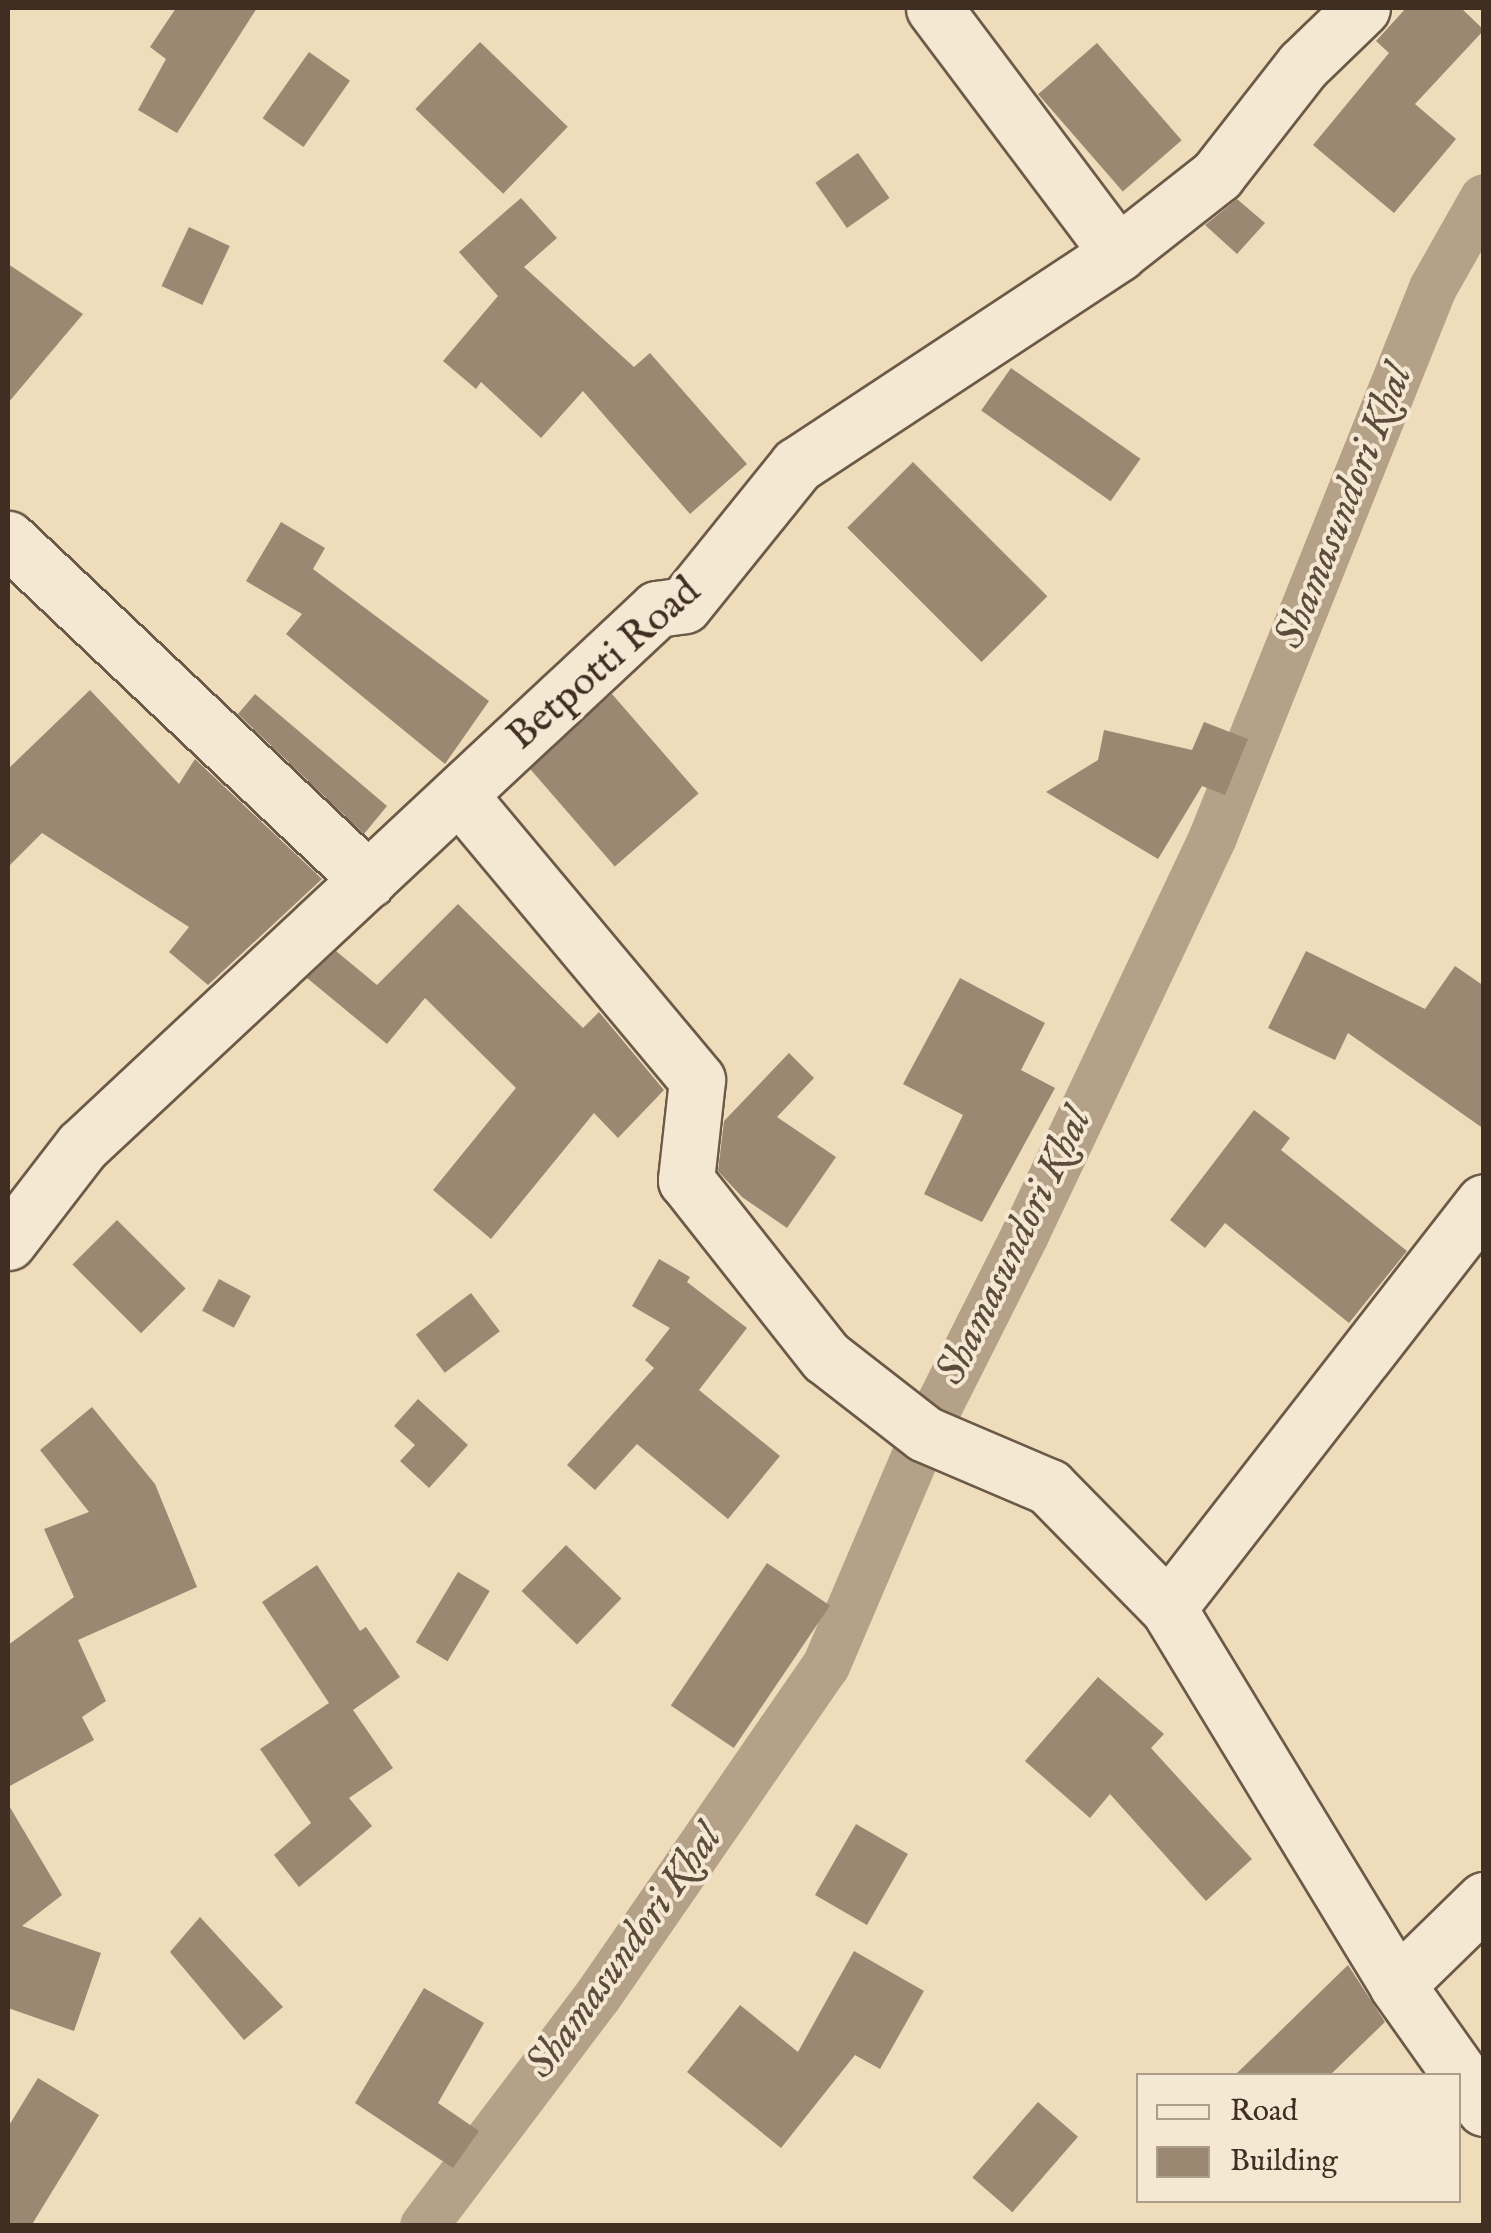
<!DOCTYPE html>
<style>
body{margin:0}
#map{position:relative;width:1491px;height:2233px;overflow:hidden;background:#efdcbb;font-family:"IM FELL English",serif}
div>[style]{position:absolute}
.canal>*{height:48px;margin:-24px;padding:0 24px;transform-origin:24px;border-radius:24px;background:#b4a187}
.building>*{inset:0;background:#9b8872;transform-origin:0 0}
.roads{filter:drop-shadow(2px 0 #6c5a48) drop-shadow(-2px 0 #6c5a48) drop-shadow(0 2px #6c5a48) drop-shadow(0 -2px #6c5a48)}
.street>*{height:55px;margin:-27.5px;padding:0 27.5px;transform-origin:27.5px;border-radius:27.5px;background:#f5e8d3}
span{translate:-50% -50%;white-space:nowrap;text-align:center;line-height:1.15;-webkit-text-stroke:8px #f5e8d3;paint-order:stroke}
.street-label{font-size:40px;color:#402e22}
.water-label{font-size:42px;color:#5d4b3b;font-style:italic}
.frame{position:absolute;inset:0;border:10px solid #402e22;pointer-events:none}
.legend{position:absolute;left:1136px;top:2073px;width:325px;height:130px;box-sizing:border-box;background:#f5e8d3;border:2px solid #ad9e8c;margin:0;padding:12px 18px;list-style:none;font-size:30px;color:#402e22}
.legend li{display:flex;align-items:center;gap:20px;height:50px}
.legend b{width:50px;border:2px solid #ad9e8c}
</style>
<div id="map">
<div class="canal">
<i style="left:424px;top:2226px;width:288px;rotate:-52.9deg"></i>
<i style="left:598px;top:1996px;width:401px;rotate:-55.4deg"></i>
<i style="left:826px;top:1666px;width:252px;rotate:-66.9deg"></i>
<i style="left:925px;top:1434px;width:223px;rotate:-63.3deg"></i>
<i style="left:1025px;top:1235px;width:440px;rotate:-64.7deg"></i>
<i style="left:1213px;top:837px;width:591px;rotate:-68.16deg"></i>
<i style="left:1433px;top:288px;width:103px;rotate:-60.5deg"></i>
</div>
<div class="building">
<i style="clip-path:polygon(176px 8px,257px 8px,177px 133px,138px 110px,166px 59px,150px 47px)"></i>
<i style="clip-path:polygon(1406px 8px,1461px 8px,1484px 30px,1415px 104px,1456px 139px,1394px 213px,1313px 145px,1389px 53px,1376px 41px)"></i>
<i style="left:480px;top:42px;width:122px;height:93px;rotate:44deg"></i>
<i style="left:1097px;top:43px;width:129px;height:78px;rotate:49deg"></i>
<i style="left:309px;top:52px;width:50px;height:81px;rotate:35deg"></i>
<i style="left:858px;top:153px;width:55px;height:52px;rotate:55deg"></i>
<i style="clip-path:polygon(521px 198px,557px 238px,524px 267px,634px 367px,650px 353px,747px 464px,690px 514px,583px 391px,541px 438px,481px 382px,476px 389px,443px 361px,498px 296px,459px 252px)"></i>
<i style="clip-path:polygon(1237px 199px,1265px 223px,1237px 254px,1205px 225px)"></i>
<i style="left:189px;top:227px;width:45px;height:65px;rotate:25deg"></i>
<i style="clip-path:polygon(8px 264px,83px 314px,8px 403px)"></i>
<i style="left:1011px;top:368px;width:158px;height:52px;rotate:35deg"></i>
<i style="left:913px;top:462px;width:190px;height:93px;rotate:45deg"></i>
<i style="clip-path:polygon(281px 522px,325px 548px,313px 569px,489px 701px,445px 764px,286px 634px,302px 614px,246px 581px)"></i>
<i style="clip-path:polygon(90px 690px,179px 784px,195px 759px,322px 879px,208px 985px,169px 952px,189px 927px,42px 833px,8px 867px,8px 769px)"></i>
<i style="clip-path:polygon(255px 694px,387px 806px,364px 834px,238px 714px)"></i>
<i style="left:612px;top:694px;width:132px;height:111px;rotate:49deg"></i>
<i style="clip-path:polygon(1204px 722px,1248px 739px,1225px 795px,1202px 786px,1158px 859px,1046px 792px,1098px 760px,1104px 730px,1192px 750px)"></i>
<i style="clip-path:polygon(458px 904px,583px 1028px,599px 1012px,664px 1090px,618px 1138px,594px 1113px,491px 1239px,433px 1190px,516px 1088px,425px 998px,387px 1044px,307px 978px,336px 951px,377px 985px)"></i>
<i style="clip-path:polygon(1306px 951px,1425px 1009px,1455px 966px,1484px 986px,1484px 1129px,1348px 1033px,1335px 1060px,1268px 1028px)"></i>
<i style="clip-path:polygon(960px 978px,1045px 1023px,1021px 1070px,1055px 1088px,982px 1222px,924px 1194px,963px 1115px,903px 1084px)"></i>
<i style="clip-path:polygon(789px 1053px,814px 1078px,777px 1117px,836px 1157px,787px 1228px,742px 1197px,718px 1171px,724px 1121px)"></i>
<i style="clip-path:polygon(1254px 1110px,1290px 1138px,1281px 1150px,1407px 1251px,1349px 1323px,1225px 1223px,1205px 1248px,1170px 1220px)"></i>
<i style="left:117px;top:1220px;width:97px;height:63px;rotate:45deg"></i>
<i style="clip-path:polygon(659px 1259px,690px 1277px,687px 1282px,747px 1328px,699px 1390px,780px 1456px,728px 1519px,637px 1444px,595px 1490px,567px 1465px,654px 1368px,645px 1360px,670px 1328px,632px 1306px)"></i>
<i style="left:219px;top:1279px;width:36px;height:36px;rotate:28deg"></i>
<i style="left:471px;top:1293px;width:48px;height:69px;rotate:53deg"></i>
<i style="clip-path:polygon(418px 1399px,468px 1445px,429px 1488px,400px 1461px,415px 1445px,394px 1426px)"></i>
<i style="clip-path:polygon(92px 1407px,155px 1484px,197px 1587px,78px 1640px,106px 1701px,82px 1717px,94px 1740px,8px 1787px,8px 1645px,74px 1597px,44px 1529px,89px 1512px,40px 1450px)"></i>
<i style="left:566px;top:1545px;width:77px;height:64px;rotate:44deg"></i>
<i style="left:767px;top:1563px;width:76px;height:172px;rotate:34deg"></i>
<i style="clip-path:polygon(317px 1565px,360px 1631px,366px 1627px,400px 1677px,353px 1710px,393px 1768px,349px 1798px,372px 1826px,299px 1887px,274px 1855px,311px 1823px,260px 1749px,329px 1703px,262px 1602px)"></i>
<i style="left:458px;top:1572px;width:37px;height:82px;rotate:31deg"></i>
<i style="clip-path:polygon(1098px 1677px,1164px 1734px,1151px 1748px,1252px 1859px,1206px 1901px,1110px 1794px,1090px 1818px,1025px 1761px)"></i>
<i style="clip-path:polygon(8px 1804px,62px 1895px,22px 1926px,101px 1953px,74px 2031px,8px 2008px)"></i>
<i style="left:856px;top:1824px;width:60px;height:82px;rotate:30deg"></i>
<i style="clip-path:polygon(200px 1917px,283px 2007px,244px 2040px,170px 1952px)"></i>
<i style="clip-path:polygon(854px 1951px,924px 1991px,880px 2069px,855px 2055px,781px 2148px,687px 2072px,740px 2005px,798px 2052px)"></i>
<i style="clip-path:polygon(1348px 1965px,1385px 2022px,1329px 2076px,1234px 2076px)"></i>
<i style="clip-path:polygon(424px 1988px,484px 2023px,438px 2103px,479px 2131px,453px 2168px,355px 2103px)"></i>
<i style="clip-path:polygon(38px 2078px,99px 2115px,31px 2226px,8px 2226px,8px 2127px)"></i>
<i style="left:1038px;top:2102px;width:53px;height:100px;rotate:41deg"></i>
</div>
<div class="roads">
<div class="street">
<i style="left:934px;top:8px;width:306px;rotate:53.1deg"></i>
<i style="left:8px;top:539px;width:496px;rotate:43.4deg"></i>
<i style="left:459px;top:795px;width:371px;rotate:50.1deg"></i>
<i style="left:697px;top:1080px;width:101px;rotate:96.3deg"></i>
<i style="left:686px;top:1180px;width:226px;rotate:51.7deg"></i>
<i style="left:826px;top:1357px;width:125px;rotate:37.9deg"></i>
<i style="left:925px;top:1434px;width:135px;rotate:23.1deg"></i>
<i style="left:1049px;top:1487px;width:170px;rotate:45.5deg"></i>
<i style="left:1168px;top:1608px;width:441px;rotate:58.7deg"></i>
<i style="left:1397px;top:1985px;width:151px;rotate:54.7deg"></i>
<i style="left:8px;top:1242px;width:121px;rotate:-52.4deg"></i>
<i style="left:82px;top:1146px;width:787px;rotate:-43.04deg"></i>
<i style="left:657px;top:609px;width:27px;rotate:-8deg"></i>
<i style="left:684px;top:605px;width:180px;rotate:-51.1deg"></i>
<i style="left:797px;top:465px;width:385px;rotate:-33.4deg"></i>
<i style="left:1118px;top:253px;width:126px;rotate:-38.2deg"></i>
<i style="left:1217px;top:175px;width:140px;rotate:-52deg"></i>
<i style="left:1303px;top:65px;width:82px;rotate:-44deg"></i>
<i style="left:1168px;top:1608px;width:514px;rotate:-52.11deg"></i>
<i style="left:1397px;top:1985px;width:122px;rotate:-44.3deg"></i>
</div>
</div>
<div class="street-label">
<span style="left:605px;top:665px;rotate:-41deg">Betpotti Road</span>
</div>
<div class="water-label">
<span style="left:1345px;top:507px;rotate:-68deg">Shamasundori Khal</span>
<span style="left:1015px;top:1247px;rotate:-64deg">Shamasundori Khal</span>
<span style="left:625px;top:1952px;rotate:-54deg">Shamasundori Khal</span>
</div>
<div class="frame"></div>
<ul class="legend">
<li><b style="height:12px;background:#f5e8d3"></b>Road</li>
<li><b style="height:28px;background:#9b8872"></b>Building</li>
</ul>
</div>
